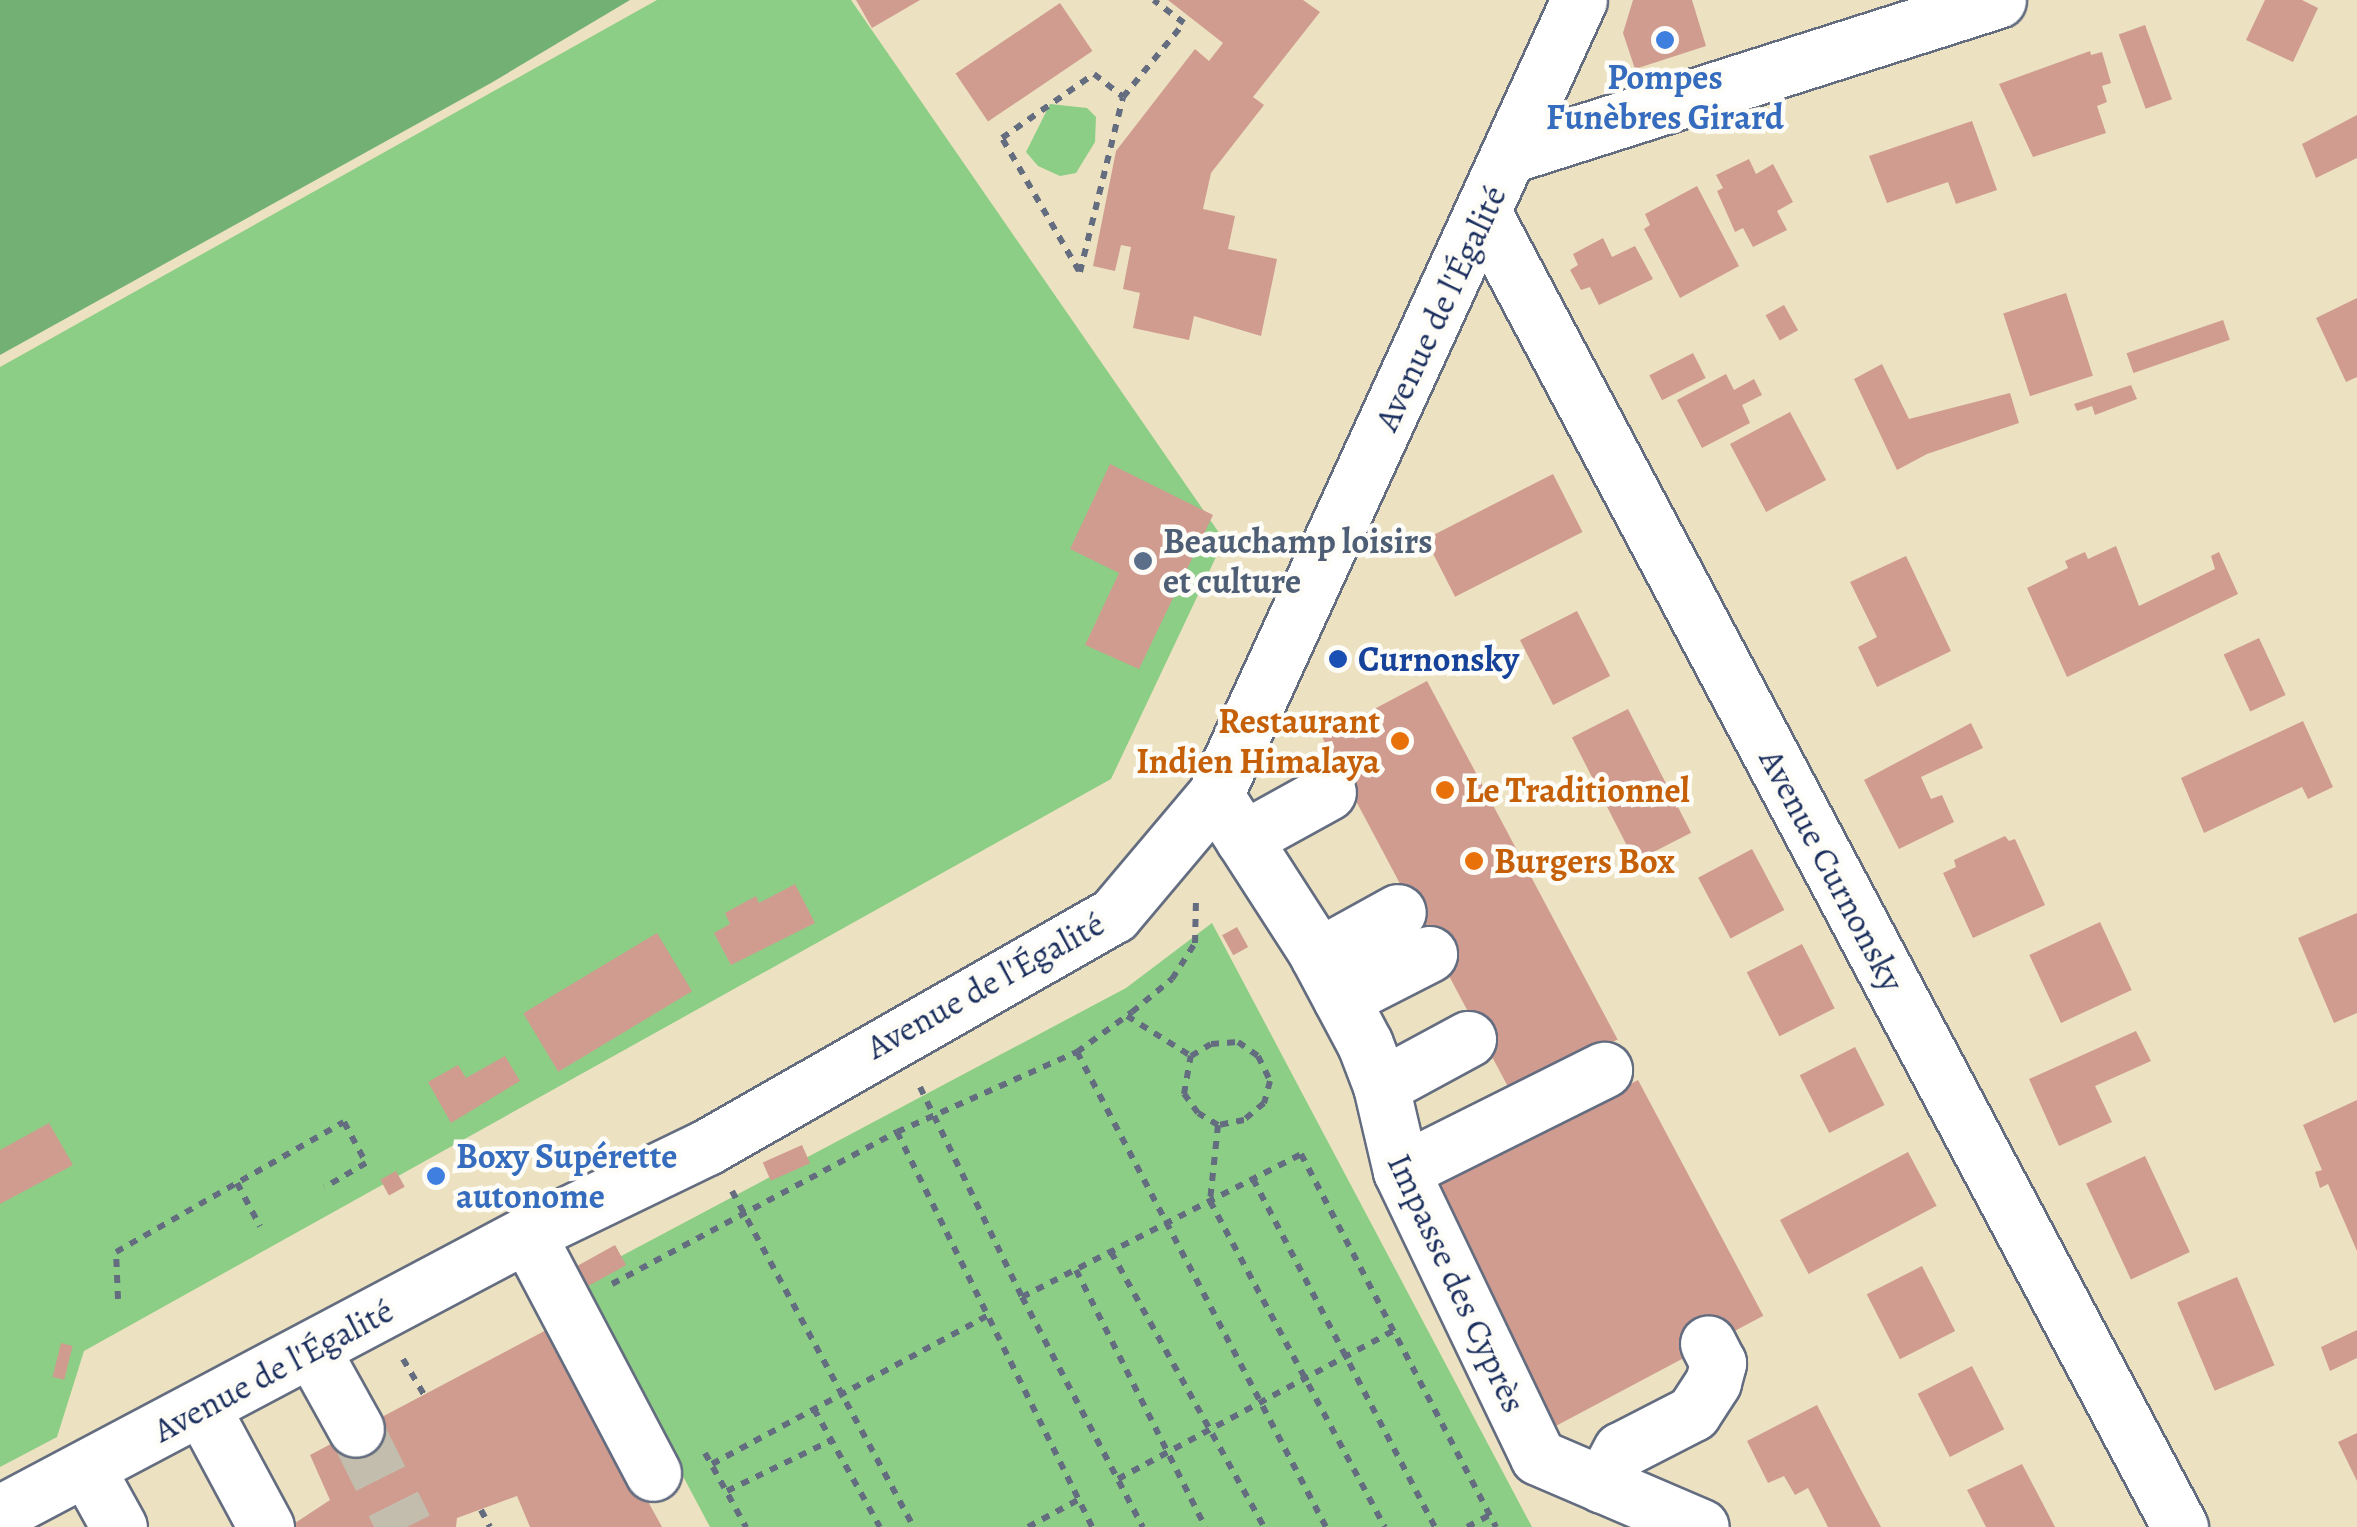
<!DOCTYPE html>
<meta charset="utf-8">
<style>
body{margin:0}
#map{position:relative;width:2357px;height:1527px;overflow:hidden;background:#ece1c0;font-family:Alegreya,serif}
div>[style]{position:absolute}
.green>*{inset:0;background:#8dce86}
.forest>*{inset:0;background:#72b173}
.building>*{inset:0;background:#d09c8f;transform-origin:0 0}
.minor-tunnel>*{height:55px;margin-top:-27.5px;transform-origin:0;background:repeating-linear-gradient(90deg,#c2bdac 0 55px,transparent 0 83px)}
.path>*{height:6px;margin-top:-3px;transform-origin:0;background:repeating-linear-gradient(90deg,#646d80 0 8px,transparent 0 16px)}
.roads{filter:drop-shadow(2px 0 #646d80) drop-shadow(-2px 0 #646d80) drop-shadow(0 2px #646d80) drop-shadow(0 -2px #646d80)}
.minor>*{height:55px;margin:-27.5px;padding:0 27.5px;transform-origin:27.5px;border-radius:27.5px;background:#fff}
.dots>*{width:28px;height:28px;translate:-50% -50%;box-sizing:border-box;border:5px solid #fdfcf7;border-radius:50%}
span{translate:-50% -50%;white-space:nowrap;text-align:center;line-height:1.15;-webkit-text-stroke:9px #fdfcf7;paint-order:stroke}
.shop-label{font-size:35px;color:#366cbe;font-weight:700}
.left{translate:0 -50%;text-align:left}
.street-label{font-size:35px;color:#1b2f5e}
.service-label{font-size:35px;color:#4e5e75;font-weight:700}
.transit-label{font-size:35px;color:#164399;font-weight:700}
.food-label{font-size:35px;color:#c56008;font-weight:700}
.right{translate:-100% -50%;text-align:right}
</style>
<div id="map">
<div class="green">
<i style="clip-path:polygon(657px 0,851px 0,1224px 540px,1111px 779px,84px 1351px,57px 1437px,0 1467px,0 367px)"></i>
<i style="clip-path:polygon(1050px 104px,1087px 108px,1096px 117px,1095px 142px,1076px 173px,1060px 176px,1038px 166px,1026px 152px)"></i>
<i style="clip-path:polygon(1212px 923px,1532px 1527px,710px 1527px,578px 1279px,1126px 988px)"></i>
</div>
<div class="forest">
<i style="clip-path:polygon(0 0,630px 0,491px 83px,0 355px)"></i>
</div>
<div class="building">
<i style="clip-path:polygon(856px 0,920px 0,872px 28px)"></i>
<i style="clip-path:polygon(1168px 0,1303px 0,1320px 12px,1253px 97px,1264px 105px,1211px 173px,1203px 209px,1235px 216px,1228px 249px,1277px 259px,1261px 336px,1194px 316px,1189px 340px,1133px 328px,1140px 293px,1123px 289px,1131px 247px,1121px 245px,1115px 271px,1093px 266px,1116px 151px,1195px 49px,1209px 61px,1223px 43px)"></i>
<i style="clip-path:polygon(1633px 0,1692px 0,1706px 46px,1635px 69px,1623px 33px)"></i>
<i style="clip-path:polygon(2265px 0,2302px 0,2318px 8px,2293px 62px,2246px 40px)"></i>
<i style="left:1060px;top:3px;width:58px;height:126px;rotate:56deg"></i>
<i style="left:2145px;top:25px;width:79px;height:28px;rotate:70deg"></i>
<i style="clip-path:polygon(2090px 51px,2091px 55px,2102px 52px,2111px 83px,2102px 86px,2107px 102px,2097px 106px,2106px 133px,2033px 157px,1999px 84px)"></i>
<i style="clip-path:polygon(2357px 115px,2357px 158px,2316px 178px,2302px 144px)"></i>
<i style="clip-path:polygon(1972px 121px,1997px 190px,1956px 204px,1948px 182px,1887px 203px,1869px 156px)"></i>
<i style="clip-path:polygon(1749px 159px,1756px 174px,1773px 164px,1793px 202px,1777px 211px,1787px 230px,1753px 247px,1743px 228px,1735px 232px,1717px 191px,1723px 188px,1716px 175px)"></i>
<i style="clip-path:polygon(1697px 186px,1739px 266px,1680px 298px,1644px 229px,1650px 225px,1645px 214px)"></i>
<i style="clip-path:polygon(1603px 238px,1612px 257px,1635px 246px,1653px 279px,1599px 305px,1590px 287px,1581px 290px,1570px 270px,1578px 265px,1573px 254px)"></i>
<i style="left:2066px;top:293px;width:87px;height:66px;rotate:72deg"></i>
<i style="clip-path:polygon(2357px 298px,2357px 377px,2346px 382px,2316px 318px)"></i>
<i style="left:1784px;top:305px;width:29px;height:21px;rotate:61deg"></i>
<i style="left:2223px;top:320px;width:21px;height:102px;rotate:71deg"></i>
<i style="left:1693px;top:353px;width:28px;height:49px;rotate:63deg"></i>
<i style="clip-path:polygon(1882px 364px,1909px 419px,2010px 393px,2019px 423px,1927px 454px,1897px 470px,1854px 379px)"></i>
<i style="clip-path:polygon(1726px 374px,1734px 390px,1754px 379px,1762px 395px,1742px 405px,1750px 423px,1702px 448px,1677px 400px)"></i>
<i style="clip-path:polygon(2131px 385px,2137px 399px,2095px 415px,2092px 406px,2077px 411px,2074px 404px)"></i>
<i style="left:1790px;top:412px;width:77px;height:68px;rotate:62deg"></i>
<i style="clip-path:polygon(1110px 464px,1213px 515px,1139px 669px,1085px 645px,1119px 573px,1070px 549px)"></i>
<i style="left:1553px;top:474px;width:65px;height:143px;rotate:63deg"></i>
<i style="clip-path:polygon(2116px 546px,2139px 606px,2215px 569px,2211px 556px,2219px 552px,2238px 594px,2067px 677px,2027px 588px,2068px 568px,2065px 561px,2085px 552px,2088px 559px)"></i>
<i style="clip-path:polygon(1906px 556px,1951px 651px,1877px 687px,1858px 647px,1877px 637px,1850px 582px)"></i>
<i style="left:1577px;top:611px;width:73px;height:64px;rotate:63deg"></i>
<i style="left:2259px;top:638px;width:63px;height:39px;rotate:65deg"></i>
<i style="left:1427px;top:681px;width:406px;height:119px;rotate:62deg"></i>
<i style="left:1628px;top:709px;width:139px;height:63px;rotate:63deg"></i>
<i style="clip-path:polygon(2303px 721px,2333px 787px,2308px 799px,2302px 787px,2204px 833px,2181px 778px)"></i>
<i style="clip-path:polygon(1971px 723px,1983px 748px,1921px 777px,1931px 799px,1942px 795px,1954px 822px,1899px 849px,1864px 780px)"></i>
<i style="clip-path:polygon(2005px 836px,2009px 841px,2015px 839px,2045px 905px,1973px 938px,1943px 873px,1956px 867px,1954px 860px)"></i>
<i style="left:1752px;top:849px;width:69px;height:61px;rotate:62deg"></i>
<i style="clip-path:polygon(795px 884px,815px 923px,731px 965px,714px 933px,730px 924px,725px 913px,756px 896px,759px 903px)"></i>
<i style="clip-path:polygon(2357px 913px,2357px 1013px,2334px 1023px,2298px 938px)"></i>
<i style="left:2100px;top:922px;width:75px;height:78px;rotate:65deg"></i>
<i style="left:1237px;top:927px;width:23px;height:17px;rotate:61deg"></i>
<i style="left:657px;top:933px;width:68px;height:156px;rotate:59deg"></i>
<i style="left:1802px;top:944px;width:72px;height:62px;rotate:63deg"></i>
<i style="clip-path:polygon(2136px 1031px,2151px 1061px,2095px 1086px,2112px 1122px,2059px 1146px,2029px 1079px)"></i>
<i style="left:1855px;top:1047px;width:65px;height:62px;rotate:63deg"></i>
<i style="clip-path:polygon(505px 1056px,520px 1081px,451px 1123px,428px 1082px,458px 1065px,466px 1078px)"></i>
<i style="left:1638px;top:1080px;width:267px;height:242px;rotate:62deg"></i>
<i style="clip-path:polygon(2357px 1100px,2357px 1251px,2328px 1184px,2320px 1188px,2315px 1172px,2322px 1170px,2303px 1125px)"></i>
<i style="clip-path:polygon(49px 1123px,73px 1165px,0 1204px,0 1150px)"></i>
<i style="left:802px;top:1145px;width:20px;height:43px;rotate:66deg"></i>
<i style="left:1908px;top:1152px;width:61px;height:145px;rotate:62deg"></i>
<i style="left:2145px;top:1156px;width:106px;height:65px;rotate:65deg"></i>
<i style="left:396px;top:1171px;width:18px;height:18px;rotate:61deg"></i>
<i style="left:615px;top:1245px;width:23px;height:49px;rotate:61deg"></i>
<i style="left:1922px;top:1266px;width:73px;height:62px;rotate:63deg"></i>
<i style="left:2237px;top:1277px;width:96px;height:65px;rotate:67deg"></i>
<i style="clip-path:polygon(552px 1327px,662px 1527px,530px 1527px,517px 1496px,457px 1518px,456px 1527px,289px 1527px,330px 1500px,310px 1455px)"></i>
<i style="clip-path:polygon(2357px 1330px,2357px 1358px,2330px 1371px,2321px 1347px)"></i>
<i style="left:61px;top:1343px;width:12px;height:35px;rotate:14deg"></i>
<i style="left:1972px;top:1366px;width:71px;height:61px;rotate:63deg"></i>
<i style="clip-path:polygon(1817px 1405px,1861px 1490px,1881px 1527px,1828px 1527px,1808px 1488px,1795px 1495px,1784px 1476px,1768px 1483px,1747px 1441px)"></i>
<i style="clip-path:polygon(2357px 1433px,2357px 1481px,2338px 1442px)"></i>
<i style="clip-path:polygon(2022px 1464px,2055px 1527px,1986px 1527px,1967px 1490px)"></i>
</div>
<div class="minor-tunnel">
<i style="left:356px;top:1429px;width:110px;rotate:63.4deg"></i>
</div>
<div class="path">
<i style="left:1079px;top:271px;width:154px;rotate:-120.1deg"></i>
<i style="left:1002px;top:138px;width:112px;rotate:-34.8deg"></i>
<i style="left:1094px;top:74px;width:37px;rotate:38deg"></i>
<i style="left:1080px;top:272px;width:180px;rotate:-76.2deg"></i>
<i style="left:1123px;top:97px;width:96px;rotate:-50.5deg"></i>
<i style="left:1184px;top:23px;width:38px;rotate:-143deg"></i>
<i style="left:1127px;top:1016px;width:75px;rotate:32deg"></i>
<i style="left:1191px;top:1056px;width:23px;rotate:-31deg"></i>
<i style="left:1211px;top:1044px;width:27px;rotate:-4deg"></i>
<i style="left:1238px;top:1042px;width:24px;rotate:35deg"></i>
<i style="left:1258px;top:1056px;width:28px;rotate:64deg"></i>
<i style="left:1270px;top:1081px;width:23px;rotate:105deg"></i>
<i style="left:1264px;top:1103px;width:26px;rotate:140deg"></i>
<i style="left:1244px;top:1120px;width:26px;rotate:169deg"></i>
<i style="left:1218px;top:1125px;width:23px;rotate:-149deg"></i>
<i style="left:1198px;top:1113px;width:24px;rotate:-126deg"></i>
<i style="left:1184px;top:1094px;width:39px;rotate:-80deg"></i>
<i style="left:1077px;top:1052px;width:536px;rotate:62.34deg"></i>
<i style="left:920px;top:1087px;width:233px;rotate:64.1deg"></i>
<i style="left:1022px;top:1297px;width:260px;rotate:62.3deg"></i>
<i style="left:1218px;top:1125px;width:76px;rotate:96deg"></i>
<i style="left:1210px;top:1201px;width:370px;rotate:61.8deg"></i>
<i style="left:897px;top:1132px;width:197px;rotate:-24deg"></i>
<i style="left:1077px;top:1052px;width:68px;rotate:-36deg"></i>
<i style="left:1132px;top:1012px;width:52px;rotate:-39.5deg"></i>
<i style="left:1172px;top:979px;width:43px;rotate:-57.4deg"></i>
<i style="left:1195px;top:943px;width:44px;rotate:-88.7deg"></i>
<i style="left:1253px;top:1179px;width:393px;rotate:62.4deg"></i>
<i style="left:237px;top:1183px;width:49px;rotate:61.9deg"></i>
<i style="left:732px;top:1191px;width:382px;rotate:61.6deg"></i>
<i style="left:1111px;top:1252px;width:315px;rotate:60.9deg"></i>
<i style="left:1076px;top:1270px;width:288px;rotate:63.3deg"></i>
<i style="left:612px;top:1284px;width:323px;rotate:-28.1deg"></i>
<i style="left:897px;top:1132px;width:441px;rotate:63.7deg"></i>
<i style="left:1022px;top:1297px;width:314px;rotate:-27.1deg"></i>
<i style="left:1301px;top:1154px;width:421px;rotate:62.4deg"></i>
<i style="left:118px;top:1299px;width:47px;rotate:-92.4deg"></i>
<i style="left:116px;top:1252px;width:262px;rotate:-29.7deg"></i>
<i style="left:344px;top:1122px;width:47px;rotate:61.8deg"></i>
<i style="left:366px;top:1163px;width:48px;rotate:149.7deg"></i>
<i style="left:403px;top:1359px;width:45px;rotate:59.5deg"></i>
<i style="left:814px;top:1409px;width:135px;rotate:60.8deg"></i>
<i style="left:705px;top:1453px;width:85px;rotate:61deg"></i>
<i style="left:712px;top:1464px;width:312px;rotate:-28.3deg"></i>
<i style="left:1118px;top:1479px;width:312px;rotate:-28.3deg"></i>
<i style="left:727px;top:1491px;width:117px;rotate:-25.9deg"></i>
<i style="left:481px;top:1510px;width:19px;rotate:62deg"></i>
<i style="left:1028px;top:1527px;width:57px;rotate:-28.4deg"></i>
<i style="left:1467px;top:1527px;width:26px;rotate:-28deg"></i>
</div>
<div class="roads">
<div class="minor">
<i style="left:1510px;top:155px;width:512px;rotate:-17.62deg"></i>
<i style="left:1484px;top:214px;width:1486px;rotate:62.07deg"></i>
<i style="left:1215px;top:795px;width:184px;rotate:57.2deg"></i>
<i style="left:1315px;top:950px;width:106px;rotate:62deg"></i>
<i style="left:1365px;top:1044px;width:45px;rotate:69.1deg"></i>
<i style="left:1381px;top:1086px;width:87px;rotate:76.8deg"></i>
<i style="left:1401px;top:1171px;width:317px;rotate:64.4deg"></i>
<i style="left:1538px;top:1457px;width:177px;rotate:23.2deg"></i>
<i style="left:1243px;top:839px;width:97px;rotate:-28.9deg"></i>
<i style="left:1318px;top:956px;width:91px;rotate:-28.8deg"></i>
<i style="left:1341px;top:999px;width:99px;rotate:-27.1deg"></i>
<i style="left:1381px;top:1086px;width:99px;rotate:-28.4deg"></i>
<i style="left:1401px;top:1171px;width:227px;rotate:-26.5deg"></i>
<i style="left:527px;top:1234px;width:270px;rotate:62.2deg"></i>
<i style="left:312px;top:1350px;width:90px;rotate:60.9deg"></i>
<i style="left:202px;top:1408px;width:135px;rotate:61.7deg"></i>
<i style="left:87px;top:1469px;width:66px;rotate:61.1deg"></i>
<i style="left:1602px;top:1485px;width:40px;rotate:-62deg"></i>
<i style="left:1621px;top:1450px;width:81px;rotate:-27.2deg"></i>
<i style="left:1693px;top:1413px;width:37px;rotate:-57deg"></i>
<i style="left:1713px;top:1382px;width:20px;rotate:-75deg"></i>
<i style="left:1718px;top:1363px;width:22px;rotate:-117deg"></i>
<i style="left:0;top:1513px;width:596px;rotate:-27.9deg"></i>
<i style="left:527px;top:1234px;width:200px;rotate:-25.8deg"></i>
<i style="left:707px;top:1147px;width:468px;rotate:-29.7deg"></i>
<i style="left:1114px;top:915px;width:157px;rotate:-49.9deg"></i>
<i style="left:1215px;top:795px;width:874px;rotate:-65.4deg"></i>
</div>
</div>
<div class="dots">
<i style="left:1665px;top:40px;background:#3f7fe0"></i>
<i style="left:1143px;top:561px;background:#5c6f8a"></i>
<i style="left:1338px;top:659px;background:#1a4fb4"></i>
<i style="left:1400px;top:741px;background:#e8710a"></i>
<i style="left:1445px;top:790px;background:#e8710a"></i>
<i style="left:1474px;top:861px;background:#e8710a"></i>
<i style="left:436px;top:1176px;background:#3f7fe0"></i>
</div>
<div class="shop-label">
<span style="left:1665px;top:97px">Pompes<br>Funèbres Girard</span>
<span class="left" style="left:456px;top:1176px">Boxy Supérette<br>autonome</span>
</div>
<div class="street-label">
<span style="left:1440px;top:308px;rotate:-65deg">Avenue de l'Égalité</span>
<span style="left:1832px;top:870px;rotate:62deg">Avenue Curnonsky</span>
<span style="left:985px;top:985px;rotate:-29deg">Avenue de l'Égalité</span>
<span style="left:1457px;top:1283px;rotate:65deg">Impasse des Cyprès</span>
<span style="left:273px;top:1370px;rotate:-28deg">Avenue de l'Égalité</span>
</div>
<div class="service-label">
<span class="left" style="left:1163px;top:561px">Beauchamp loisirs<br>et culture</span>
</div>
<div class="transit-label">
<span class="left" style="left:1358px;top:659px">Curnonsky</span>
</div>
<div class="food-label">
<span class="right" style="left:1380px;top:741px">Restaurant<br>Indien Himalaya</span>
<span class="left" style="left:1465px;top:790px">Le Traditionnel</span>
<span class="left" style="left:1494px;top:861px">Burgers Box</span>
</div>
</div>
